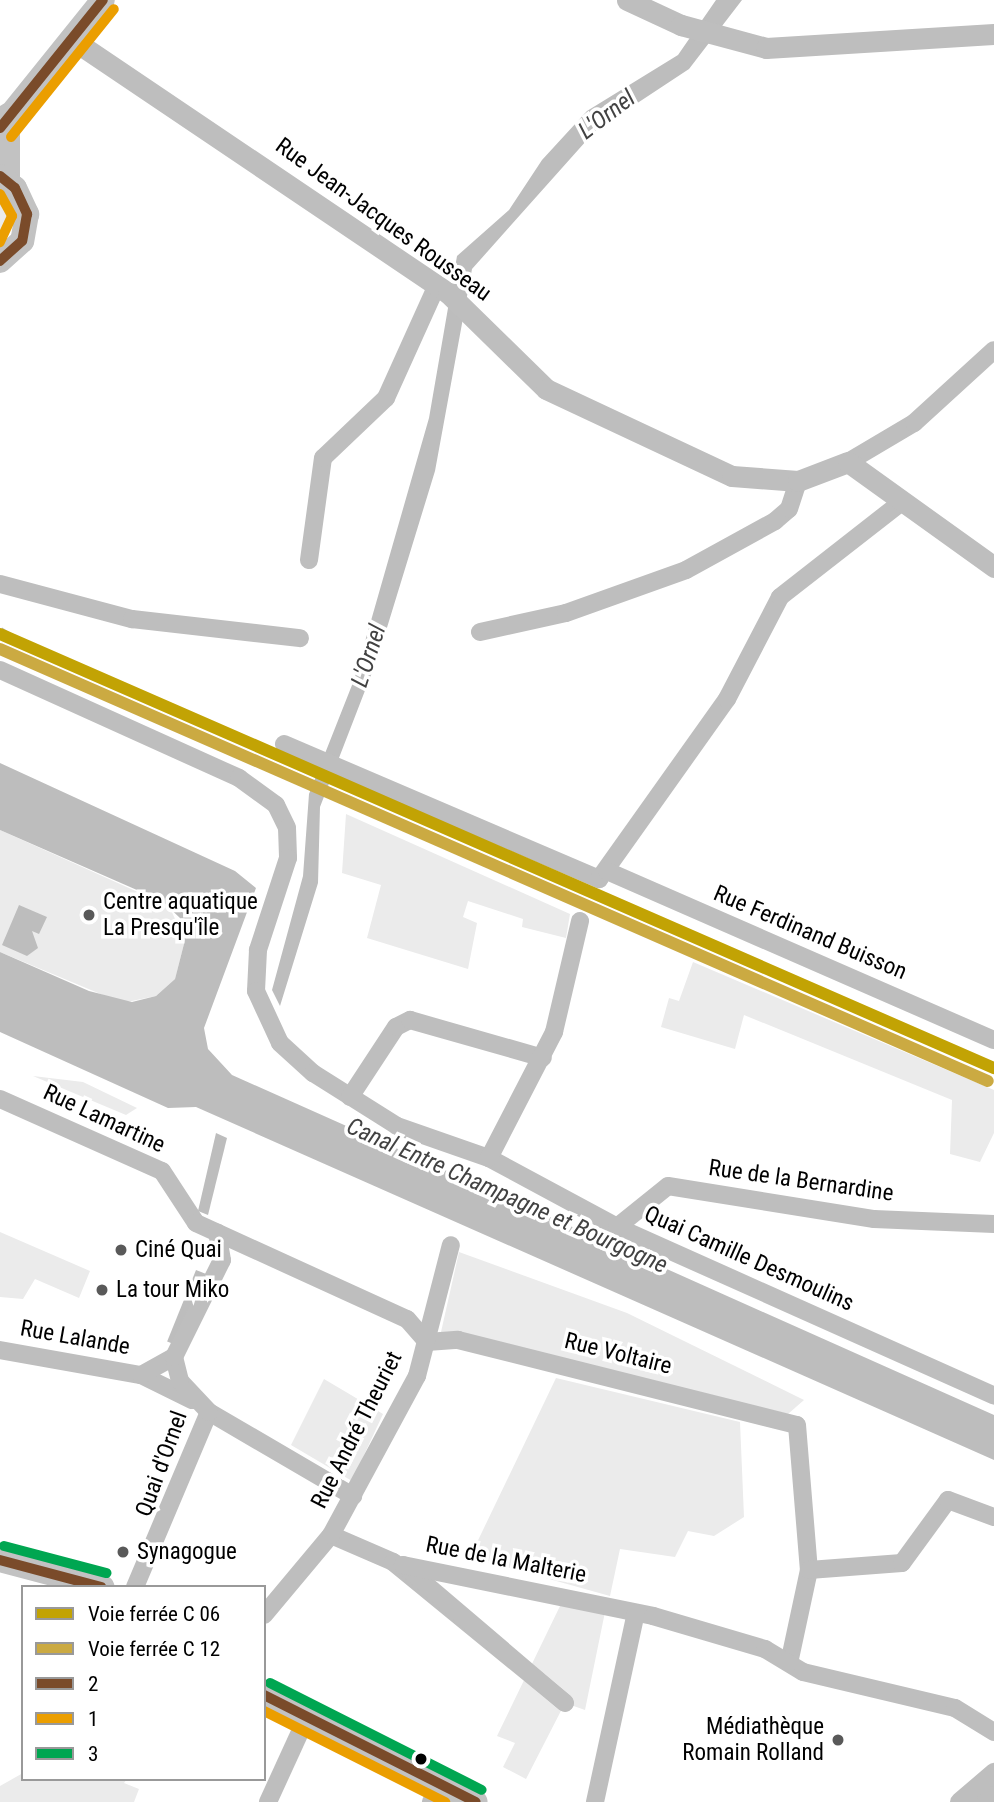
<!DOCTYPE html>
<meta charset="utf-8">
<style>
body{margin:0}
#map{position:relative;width:994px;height:1802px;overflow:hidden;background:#fff;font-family:"Roboto Condensed",sans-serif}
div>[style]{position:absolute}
.green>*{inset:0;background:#ebebeb}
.water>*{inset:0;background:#bdbdbd;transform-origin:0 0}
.minor>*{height:18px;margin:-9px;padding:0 9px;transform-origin:9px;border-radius:9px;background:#bebebe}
.tertiary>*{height:21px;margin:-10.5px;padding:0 10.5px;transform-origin:10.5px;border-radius:10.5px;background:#bebebe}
.secondary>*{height:24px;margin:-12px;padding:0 12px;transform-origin:12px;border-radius:12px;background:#c2c2c2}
.rail>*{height:8px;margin-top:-4px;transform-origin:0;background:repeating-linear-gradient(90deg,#fff 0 16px,#bebebe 0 32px);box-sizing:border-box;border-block:2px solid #bebebe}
.bus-1>*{height:10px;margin:-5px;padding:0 5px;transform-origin:5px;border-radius:5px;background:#7a4b2a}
.bus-2>*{height:10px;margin:-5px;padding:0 5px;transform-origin:5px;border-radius:5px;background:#eb9e00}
.bus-3>*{height:10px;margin:-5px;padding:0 5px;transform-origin:5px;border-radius:5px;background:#00a651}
.rail-1>*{height:12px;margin:-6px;padding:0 6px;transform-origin:6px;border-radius:6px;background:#c2a304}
.rail-2>*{height:12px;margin:-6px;padding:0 6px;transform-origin:6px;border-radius:6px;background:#cbaa42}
.dots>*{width:19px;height:19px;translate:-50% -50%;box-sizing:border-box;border:4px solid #fff;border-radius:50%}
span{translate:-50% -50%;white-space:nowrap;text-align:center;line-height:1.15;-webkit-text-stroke:7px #fff;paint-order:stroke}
.street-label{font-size:23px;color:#000}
.poi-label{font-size:23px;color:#000}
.left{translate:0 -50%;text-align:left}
.right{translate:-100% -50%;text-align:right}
.water-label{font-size:24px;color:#424242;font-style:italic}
.legend{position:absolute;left:21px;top:1585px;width:245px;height:196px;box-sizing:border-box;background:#fff;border:2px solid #999;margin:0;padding:9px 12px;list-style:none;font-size:21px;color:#000}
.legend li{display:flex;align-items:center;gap:14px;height:35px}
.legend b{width:35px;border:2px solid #999}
</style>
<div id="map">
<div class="green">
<i style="clip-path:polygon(0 188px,16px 215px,0 246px)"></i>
<i style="clip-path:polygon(346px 814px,570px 914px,566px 938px,522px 927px,523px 919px,468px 901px,463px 917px,477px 923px,468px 969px,367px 938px,381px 885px,342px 873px)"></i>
<i style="clip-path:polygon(0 830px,169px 906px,185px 940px,175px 979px,156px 996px,122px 1003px,0 952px)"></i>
<i style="clip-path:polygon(693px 962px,994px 1090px,994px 1133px,980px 1162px,950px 1154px,952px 1100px,744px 1015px,735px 1049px,661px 1027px,669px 998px,679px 1001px)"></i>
<i style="clip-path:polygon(33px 1076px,83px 1082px,137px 1108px,126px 1115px)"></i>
<i style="clip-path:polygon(0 1232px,90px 1271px,79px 1298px,35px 1279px,23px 1299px,0 1297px)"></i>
<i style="clip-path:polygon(459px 1252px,627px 1313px,804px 1400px,788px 1414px,441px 1332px)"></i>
<i style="clip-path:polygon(556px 1378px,740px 1422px,744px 1517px,714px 1536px,688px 1531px,675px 1557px,620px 1549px,610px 1596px,470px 1557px)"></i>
<i style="clip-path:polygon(324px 1379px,383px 1414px,352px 1481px,291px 1445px)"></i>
<i style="clip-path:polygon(561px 1604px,605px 1612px,585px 1710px,565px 1703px,526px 1779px,503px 1767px,515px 1743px,497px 1736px)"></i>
<i style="clip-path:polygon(23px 1773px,23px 1779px,127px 1779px,124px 1783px,139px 1789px,134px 1802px,0 1802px,0 1786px)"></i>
</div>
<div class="water">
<i style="clip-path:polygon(716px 0,742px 0,689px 69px,595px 131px,472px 269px,435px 471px,378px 657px,320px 807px,318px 883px,280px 1006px,272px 990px,303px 876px,309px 794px,354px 680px,429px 418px,457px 256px,509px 210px,542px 160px,587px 111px,678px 55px)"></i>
<i style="clip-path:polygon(0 763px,235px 871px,256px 888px,204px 1028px,208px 1049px,232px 1075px,994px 1415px,994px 1460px,196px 1107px,168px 1108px,0 1032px,0 952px,89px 991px,132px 1002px,156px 996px,175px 979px,185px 940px,180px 918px,162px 901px,0 830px)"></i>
<i style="clip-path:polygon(19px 905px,47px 917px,39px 934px,32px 931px,38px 948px,27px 956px,2px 945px)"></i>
<i style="clip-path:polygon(216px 1133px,227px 1138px,208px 1215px,198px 1211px)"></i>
<i style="left:196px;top:1270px;width:11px;height:77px;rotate:22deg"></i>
</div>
<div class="minor">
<i style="left:848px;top:462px;width:77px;rotate:-30.6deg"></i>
<i style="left:914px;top:423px;width:108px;rotate:-42.4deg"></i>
<i style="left:309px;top:560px;width:103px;rotate:-82.2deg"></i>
<i style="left:323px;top:458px;width:87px;rotate:-43.6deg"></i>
<i style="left:386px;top:398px;width:124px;rotate:-65.7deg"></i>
<i style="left:0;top:584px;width:137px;rotate:14.9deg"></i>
<i style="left:132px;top:619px;width:169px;rotate:6.5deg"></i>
<i style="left:480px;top:632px;width:88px;rotate:-12.5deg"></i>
<i style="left:566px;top:613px;width:127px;rotate:-19.7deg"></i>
<i style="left:686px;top:570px;width:102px;rotate:-28.8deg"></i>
<i style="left:775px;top:521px;width:18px;rotate:-41deg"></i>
<i style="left:789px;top:509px;width:29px;rotate:-72deg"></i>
<i style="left:0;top:670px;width:262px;rotate:24.3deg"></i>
<i style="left:239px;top:778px;width:46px;rotate:36.1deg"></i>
<i style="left:276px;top:805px;width:25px;rotate:64deg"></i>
<i style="left:287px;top:828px;width:30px;rotate:88deg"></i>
<i style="left:288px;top:858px;width:97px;rotate:108.1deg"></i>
<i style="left:258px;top:950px;width:41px;rotate:92.8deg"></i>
<i style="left:256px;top:991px;width:57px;rotate:65.2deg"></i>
<i style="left:280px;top:1043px;width:45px;rotate:42.3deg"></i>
<i style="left:313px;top:1073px;width:99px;rotate:32.2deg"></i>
<i style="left:397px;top:1126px;width:97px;rotate:19.2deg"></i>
<i style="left:489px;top:1158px;width:145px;rotate:28.3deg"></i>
<i style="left:617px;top:1227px;width:413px;rotate:24.1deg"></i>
<i style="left:284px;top:744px;width:343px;rotate:23.2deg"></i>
<i style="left:599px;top:879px;width:221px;rotate:-54.6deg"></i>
<i style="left:727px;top:699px;width:115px;rotate:-62.5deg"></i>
<i style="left:780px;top:597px;width:151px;rotate:-38deg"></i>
<i style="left:607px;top:871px;width:422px;rotate:23.6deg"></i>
<i style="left:350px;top:1097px;width:84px;rotate:-56.7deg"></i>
<i style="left:396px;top:1027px;width:16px;rotate:-27deg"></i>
<i style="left:410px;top:1020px;width:138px;rotate:15.9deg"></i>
<i style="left:0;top:1099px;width:177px;rotate:24deg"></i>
<i style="left:162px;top:1171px;width:62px;rotate:56.8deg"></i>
<i style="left:196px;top:1223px;width:232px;rotate:24.5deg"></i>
<i style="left:407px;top:1319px;width:30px;rotate:49deg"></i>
<i style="left:427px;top:1342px;width:31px;rotate:-4deg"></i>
<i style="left:458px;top:1340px;width:349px;rotate:14.1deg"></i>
<i style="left:797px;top:1425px;width:145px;rotate:85.3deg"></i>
<i style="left:809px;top:1570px;width:95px;rotate:102.1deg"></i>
<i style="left:489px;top:1158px;width:142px;rotate:-62.7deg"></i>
<i style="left:554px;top:1032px;width:114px;rotate:-76.8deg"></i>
<i style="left:617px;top:1227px;width:65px;rotate:-38.8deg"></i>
<i style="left:668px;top:1186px;width:209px;rotate:9.1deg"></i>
<i style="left:874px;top:1219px;width:120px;rotate:2.4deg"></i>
<i style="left:0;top:1350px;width:143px;rotate:10.1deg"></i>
<i style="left:141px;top:1375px;width:57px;rotate:26.1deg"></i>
<i style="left:141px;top:1375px;width:38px;rotate:-29deg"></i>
<i style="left:209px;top:1412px;width:167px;rotate:30.3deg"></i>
<i style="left:331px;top:1535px;width:68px;rotate:23.5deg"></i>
<i style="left:393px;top:1562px;width:222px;rotate:39.3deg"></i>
<i style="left:565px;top:1703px;width:213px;rotate:-139.6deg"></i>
<i style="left:403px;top:1565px;width:255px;rotate:11.5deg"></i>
<i style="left:653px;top:1616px;width:117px;rotate:16.4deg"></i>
<i style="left:765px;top:1649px;width:44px;rotate:31.2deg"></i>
<i style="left:803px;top:1672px;width:156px;rotate:13.3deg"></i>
<i style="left:955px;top:1708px;width:46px;rotate:31.6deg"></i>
<i style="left:809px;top:1570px;width:93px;rotate:-4.3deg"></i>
<i style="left:902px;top:1563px;width:78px;rotate:-53.9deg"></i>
<i style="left:948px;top:1500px;width:49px;rotate:20.3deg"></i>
<i style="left:135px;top:1587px;width:190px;rotate:-67.1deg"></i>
<i style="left:209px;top:1412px;width:42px;rotate:-133.1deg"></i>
<i style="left:180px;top:1381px;width:25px;rotate:-104deg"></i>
<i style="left:174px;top:1357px;width:108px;rotate:-63.7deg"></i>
<i style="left:222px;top:1260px;width:28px;rotate:-100deg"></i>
<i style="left:264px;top:1615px;width:104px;rotate:-50.1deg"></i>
<i style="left:331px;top:1535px;width:181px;rotate:-61.6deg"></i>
<i style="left:417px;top:1376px;width:135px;rotate:-75.5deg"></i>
<i style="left:268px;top:1802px;width:94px;rotate:-65.4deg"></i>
<i style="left:431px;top:1802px;width:21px;rotate:-65deg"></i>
<i style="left:595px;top:1802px;width:193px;rotate:-77.8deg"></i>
</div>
<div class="tertiary">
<i style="left:627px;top:0;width:60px;rotate:24.8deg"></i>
<i style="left:681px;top:25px;width:88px;rotate:15.1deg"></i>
<i style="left:766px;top:48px;width:228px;rotate:-3.5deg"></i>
<i style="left:70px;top:38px;width:456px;rotate:34deg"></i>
<i style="left:448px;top:293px;width:137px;rotate:44.4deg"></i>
<i style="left:546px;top:389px;width:205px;rotate:25.1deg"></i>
<i style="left:732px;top:476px;width:66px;rotate:4.3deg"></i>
<i style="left:798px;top:481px;width:53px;rotate:-20.8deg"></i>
<i style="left:848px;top:462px;width:180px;rotate:35.7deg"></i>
<i style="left:960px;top:1802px;width:45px;rotate:-40.5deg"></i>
<i style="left:986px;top:1802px;width:10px;rotate:-37deg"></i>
</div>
<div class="secondary">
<i style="left:8px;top:115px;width:66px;rotate:90deg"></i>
<i style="left:0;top:128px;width:164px;rotate:-51.2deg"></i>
<i style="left:0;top:176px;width:19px;rotate:39deg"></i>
<i style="left:15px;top:188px;width:29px;rotate:65deg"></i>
<i style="left:27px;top:214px;width:27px;rotate:100deg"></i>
<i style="left:22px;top:241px;width:30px;rotate:138deg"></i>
<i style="left:0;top:1560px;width:106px;rotate:14.8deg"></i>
<i style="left:264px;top:1695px;width:237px;rotate:26.8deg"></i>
</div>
<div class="rail">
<i style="left:0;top:631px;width:26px;rotate:31deg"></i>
</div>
<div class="bus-1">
<i style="left:0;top:128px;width:164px;rotate:-51.2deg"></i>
<i style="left:0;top:176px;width:19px;rotate:39deg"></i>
<i style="left:15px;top:188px;width:29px;rotate:65deg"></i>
<i style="left:27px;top:214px;width:27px;rotate:100deg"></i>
<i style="left:22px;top:241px;width:30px;rotate:138deg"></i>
<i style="left:0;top:1560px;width:105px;rotate:15deg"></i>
<i style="left:264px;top:1695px;width:237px;rotate:26.8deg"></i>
</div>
<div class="bus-2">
<i style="left:11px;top:137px;width:164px;rotate:-51.2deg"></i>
<i style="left:0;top:194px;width:25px;rotate:61deg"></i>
<i style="left:12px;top:216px;width:29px;rotate:115deg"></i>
<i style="left:264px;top:1711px;width:203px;rotate:26.7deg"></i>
</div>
<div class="bus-3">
<i style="left:4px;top:1546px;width:106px;rotate:14.8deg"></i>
<i style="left:270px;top:1683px;width:237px;rotate:26.8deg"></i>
</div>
<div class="rail-1">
<i style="left:0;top:634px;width:1085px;rotate:23.59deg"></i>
</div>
<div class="rail-2">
<i style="left:0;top:649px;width:1078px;rotate:23.62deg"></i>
</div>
<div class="dots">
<i style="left:89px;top:915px;background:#595959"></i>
<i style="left:121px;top:1250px;background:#595959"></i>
<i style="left:102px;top:1290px;background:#595959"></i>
<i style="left:123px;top:1552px;background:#595959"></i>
<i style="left:838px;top:1740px;background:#595959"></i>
<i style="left:421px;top:1759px;background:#000"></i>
</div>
<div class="street-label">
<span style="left:383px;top:220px;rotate:36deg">Rue Jean-Jacques Rousseau</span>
<span style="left:810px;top:933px;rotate:23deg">Rue Ferdinand Buisson</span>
<span style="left:104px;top:1119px;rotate:25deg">Rue Lamartine</span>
<span style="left:801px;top:1181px;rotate:8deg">Rue de la Bernardine</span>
<span style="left:749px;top:1259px;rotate:24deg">Quai Camille Desmoulins</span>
<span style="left:75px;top:1338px;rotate:10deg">Rue Lalande</span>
<span style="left:618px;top:1354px;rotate:14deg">Rue Voltaire</span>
<span style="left:357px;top:1430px;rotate:-63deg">Rue André Theuriet</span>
<span style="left:162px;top:1464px;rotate:-70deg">Quai d'Ornel</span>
<span style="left:506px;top:1560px;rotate:11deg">Rue de la Malterie</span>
</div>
<div class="poi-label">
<span class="left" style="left:103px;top:915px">Centre aquatique<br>La Presqu'île</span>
<span class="left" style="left:135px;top:1250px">Ciné Quai</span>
<span class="left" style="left:116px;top:1290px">La tour Miko</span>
<span class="left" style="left:137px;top:1552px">Synagogue</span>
<span class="right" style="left:824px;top:1740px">Médiathèque<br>Romain Rolland</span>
</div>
<div class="water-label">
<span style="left:607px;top:115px;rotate:-37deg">L'Ornel</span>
<span style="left:369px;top:656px;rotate:-72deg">L'Ornel</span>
<span style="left:507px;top:1196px;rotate:24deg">Canal Entre Champagne et Bourgogne</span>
</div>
<ul class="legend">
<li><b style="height:9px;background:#c2a304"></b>Voie ferrée C 06</li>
<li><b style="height:9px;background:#cbaa42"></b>Voie ferrée C 12</li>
<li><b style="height:9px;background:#7a4b2a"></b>2</li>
<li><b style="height:9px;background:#eb9e00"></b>1</li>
<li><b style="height:9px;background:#00a651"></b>3</li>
</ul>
</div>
